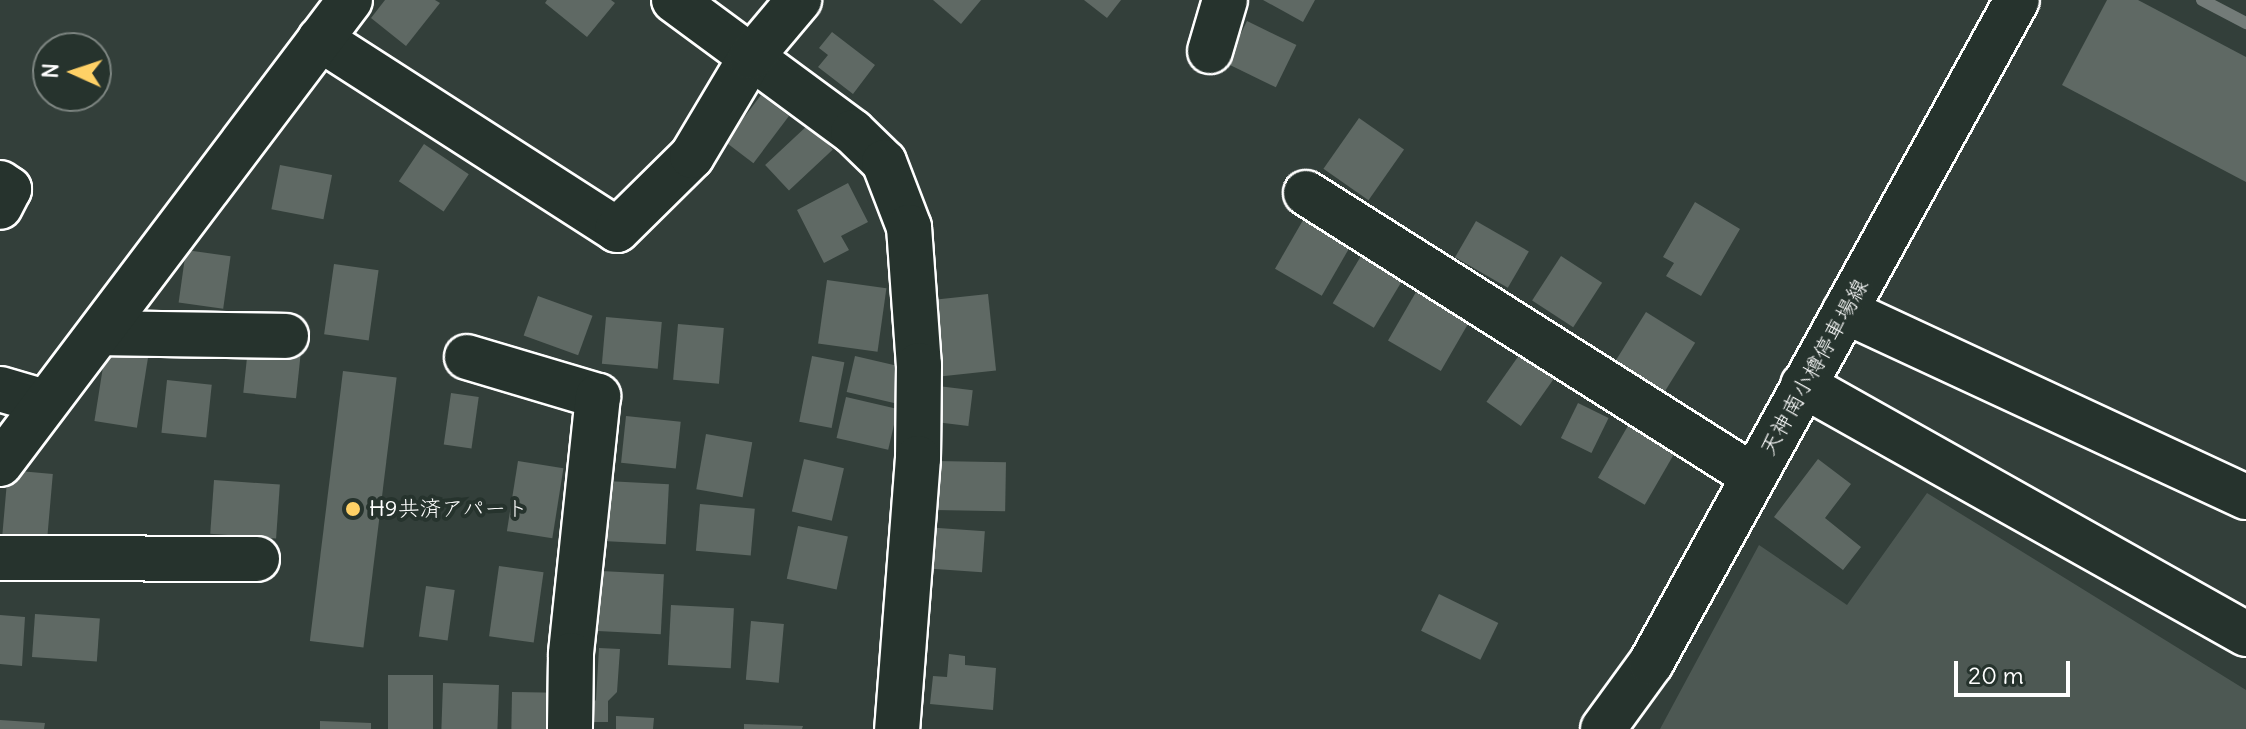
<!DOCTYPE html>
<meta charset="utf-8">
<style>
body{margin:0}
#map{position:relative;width:2246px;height:729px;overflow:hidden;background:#333f3a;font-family:Delius,"Klee One",sans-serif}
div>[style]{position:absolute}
.green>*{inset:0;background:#4d5853}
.stream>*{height:12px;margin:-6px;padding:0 6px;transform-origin:6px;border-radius:6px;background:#737b78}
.building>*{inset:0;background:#5f6964;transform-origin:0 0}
.roads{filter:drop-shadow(2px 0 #fff) drop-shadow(-2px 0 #fff) drop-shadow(0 2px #fff) drop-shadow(0 -2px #fff)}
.minor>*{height:44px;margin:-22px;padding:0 22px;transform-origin:22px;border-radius:22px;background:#26332d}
.major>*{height:44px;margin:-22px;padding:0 22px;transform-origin:22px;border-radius:22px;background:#26332d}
.dots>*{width:22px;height:22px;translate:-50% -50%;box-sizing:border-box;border:4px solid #26332d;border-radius:50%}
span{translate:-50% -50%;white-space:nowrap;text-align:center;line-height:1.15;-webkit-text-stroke:8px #26332d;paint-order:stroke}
.street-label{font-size:22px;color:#fff}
.poi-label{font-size:22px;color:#fff}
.left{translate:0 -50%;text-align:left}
.north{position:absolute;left:32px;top:32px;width:80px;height:80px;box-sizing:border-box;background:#26332d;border:2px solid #7d8581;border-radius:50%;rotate:273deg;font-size:22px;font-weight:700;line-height:32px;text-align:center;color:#fff}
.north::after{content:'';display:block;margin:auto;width:28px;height:36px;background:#ffd166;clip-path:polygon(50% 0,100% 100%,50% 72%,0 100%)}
.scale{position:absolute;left:1954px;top:661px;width:116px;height:36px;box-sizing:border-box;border:4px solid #fff;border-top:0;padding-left:10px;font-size:24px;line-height:28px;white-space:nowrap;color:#fff;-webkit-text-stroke:6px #26332d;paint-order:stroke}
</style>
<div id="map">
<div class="green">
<i style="clip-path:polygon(1927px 493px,2246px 690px,2246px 729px,1660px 729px,1759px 545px,1847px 605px)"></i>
</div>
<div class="stream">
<i style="left:2202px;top:0;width:50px;rotate:27.6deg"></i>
</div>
<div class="building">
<i style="clip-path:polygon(385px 0,435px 0,440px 3px,406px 46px,371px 18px)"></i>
<i style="clip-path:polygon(547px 0,611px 0,615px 3px,587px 37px,545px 3px)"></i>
<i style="clip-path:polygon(933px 0,981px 0,961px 24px)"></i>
<i style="clip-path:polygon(1084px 0,1121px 0,1107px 18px)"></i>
<i style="clip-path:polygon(1263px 0,1315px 0,1303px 22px)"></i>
<i style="clip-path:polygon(2107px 0,2138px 0,2246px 57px,2246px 182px,2062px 85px)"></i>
<i style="left:1247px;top:21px;width:55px;height:47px;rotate:26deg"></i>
<i style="clip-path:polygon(832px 32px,875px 65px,853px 94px,818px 67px,828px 55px,819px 48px)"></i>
<i style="left:761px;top:95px;width:35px;height:59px;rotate:37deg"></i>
<i style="left:1359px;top:118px;width:55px;height:62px;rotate:35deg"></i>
<i style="left:809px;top:124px;width:35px;height:60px;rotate:47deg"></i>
<i style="left:424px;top:144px;width:54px;height:45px;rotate:34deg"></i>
<i style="left:280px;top:165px;width:53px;height:45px;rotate:11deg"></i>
<i style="clip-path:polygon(848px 183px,868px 222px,841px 236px,849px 250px,824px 263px,797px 210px)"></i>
<i style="clip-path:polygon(1695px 202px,1740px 229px,1701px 296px,1666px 276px,1674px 263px,1663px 257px)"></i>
<i style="left:1306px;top:215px;width:54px;height:62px;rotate:30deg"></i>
<i style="left:1476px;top:221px;width:61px;height:42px;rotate:30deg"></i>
<i style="left:186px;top:250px;width:45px;height:53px;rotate:8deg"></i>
<i style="left:1361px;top:256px;width:48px;height:55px;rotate:31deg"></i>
<i style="left:1561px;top:256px;width:49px;height:53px;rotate:33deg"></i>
<i style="left:334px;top:264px;width:45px;height:71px;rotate:8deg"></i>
<i style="left:827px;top:280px;width:60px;height:64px;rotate:8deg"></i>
<i style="left:1416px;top:292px;width:61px;height:56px;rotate:30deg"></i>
<i style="left:988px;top:294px;width:77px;height:54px;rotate:84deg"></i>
<i style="left:538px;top:296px;width:58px;height:42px;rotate:20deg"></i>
<i style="left:1646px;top:312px;width:58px;height:63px;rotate:32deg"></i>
<i style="left:606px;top:317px;width:56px;height:47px;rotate:5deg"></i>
<i style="left:678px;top:324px;width:46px;height:56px;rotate:5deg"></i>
<i style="left:106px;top:348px;width:43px;height:74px;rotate:9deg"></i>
<i style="left:248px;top:348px;width:53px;height:45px;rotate:6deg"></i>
<i style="left:1522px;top:351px;width:42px;height:62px;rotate:35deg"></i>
<i style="left:812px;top:356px;width:33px;height:67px;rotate:11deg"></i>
<i style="left:855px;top:356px;width:53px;height:37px;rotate:13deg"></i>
<i style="left:343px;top:371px;width:54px;height:272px;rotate:7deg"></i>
<i style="left:167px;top:380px;width:45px;height:53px;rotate:6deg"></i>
<i style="left:938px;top:386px;width:35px;height:36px;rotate:7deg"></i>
<i style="left:451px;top:393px;width:28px;height:52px;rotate:8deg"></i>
<i style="left:846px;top:397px;width:53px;height:42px;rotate:13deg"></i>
<i style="left:1578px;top:403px;width:34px;height:39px;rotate:26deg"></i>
<i style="left:626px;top:416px;width:55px;height:47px;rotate:6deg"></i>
<i style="left:1629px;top:424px;width:54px;height:62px;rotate:30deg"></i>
<i style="left:706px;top:434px;width:47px;height:56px;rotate:10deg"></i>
<i style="left:804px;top:459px;width:41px;height:54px;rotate:13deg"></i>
<i style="clip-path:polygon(1818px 459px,1851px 484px,1825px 518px,1861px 547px,1843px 570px,1774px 517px)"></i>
<i style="left:518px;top:461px;width:46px;height:71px;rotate:9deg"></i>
<i style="left:936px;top:461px;width:70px;height:49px;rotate:1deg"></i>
<i style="left:8px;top:470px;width:45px;height:70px;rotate:5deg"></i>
<i style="left:214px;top:480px;width:66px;height:54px;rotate:4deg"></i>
<i style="left:606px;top:481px;width:63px;height:60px;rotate:3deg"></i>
<i style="left:700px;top:504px;width:55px;height:47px;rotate:5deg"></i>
<i style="left:798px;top:526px;width:51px;height:54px;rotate:12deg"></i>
<i style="left:924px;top:527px;width:61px;height:41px;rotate:4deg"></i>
<i style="left:499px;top:566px;width:45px;height:71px;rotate:8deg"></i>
<i style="left:601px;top:571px;width:63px;height:60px;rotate:3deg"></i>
<i style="left:426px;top:586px;width:29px;height:51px;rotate:8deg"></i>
<i style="left:1439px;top:594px;width:66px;height:41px;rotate:26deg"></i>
<i style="left:671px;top:605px;width:63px;height:60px;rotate:3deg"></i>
<i style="left:35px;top:614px;width:65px;height:43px;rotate:4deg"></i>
<i style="clip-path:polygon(0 615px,25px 617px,22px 666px,0 664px)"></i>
<i style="left:751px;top:621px;width:33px;height:59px;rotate:5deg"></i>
<i style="clip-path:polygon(599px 648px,620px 649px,617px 692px,608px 701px,608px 722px,587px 722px,587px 708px,596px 700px)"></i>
<i style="clip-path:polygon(949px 654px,965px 656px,965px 665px,996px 668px,993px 710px,930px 704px,933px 676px,947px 677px)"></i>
<i style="left:388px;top:675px;width:45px;height:54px"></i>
<i style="left:443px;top:683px;width:56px;height:46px;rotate:2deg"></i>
<i style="left:512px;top:692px;width:46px;height:37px;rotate:1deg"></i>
<i style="clip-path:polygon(616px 716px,654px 718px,653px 729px,616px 729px)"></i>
<i style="clip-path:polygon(0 720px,45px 723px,44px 729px,0 729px)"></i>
<i style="clip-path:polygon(320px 721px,371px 723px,371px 729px,320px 729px)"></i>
<i style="clip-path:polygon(744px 724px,803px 726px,802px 729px,744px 729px)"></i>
</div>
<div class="roads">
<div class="minor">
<i style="left:674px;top:0;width:222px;rotate:36.4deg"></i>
<i style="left:853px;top:132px;width:43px;rotate:44.1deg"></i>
<i style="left:884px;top:162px;width:70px;rotate:69deg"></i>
<i style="left:909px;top:227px;width:138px;rotate:85.9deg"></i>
<i style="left:919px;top:365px;width:93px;rotate:90.6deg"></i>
<i style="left:918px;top:458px;width:272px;rotate:94.4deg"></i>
<i style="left:320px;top:39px;width:353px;rotate:32.7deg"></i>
<i style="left:617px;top:230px;width:105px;rotate:-44.6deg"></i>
<i style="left:692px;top:156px;width:115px;rotate:-59.2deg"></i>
<i style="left:751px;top:57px;width:75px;rotate:-49.9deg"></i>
<i style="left:1210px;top:51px;width:53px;rotate:-73.6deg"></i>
<i style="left:0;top:183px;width:11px;rotate:34deg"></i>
<i style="left:9px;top:189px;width:20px;rotate:117deg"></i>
<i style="left:1306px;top:193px;width:529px;rotate:32.34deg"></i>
<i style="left:1845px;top:311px;width:442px;rotate:24.9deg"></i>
<i style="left:101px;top:333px;width:185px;rotate:0.9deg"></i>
<i style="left:467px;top:357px;width:137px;rotate:16.6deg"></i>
<i style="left:598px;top:396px;width:260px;rotate:96deg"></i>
<i style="left:571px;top:655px;width:74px;rotate:90.8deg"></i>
<i style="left:1803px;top:385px;width:508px;rotate:29.34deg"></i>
<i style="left:0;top:389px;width:47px;rotate:16.1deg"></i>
<i style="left:0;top:464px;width:581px;rotate:-52.97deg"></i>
<i style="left:0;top:558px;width:257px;rotate:0.2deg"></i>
</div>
<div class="major">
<i style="left:1603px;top:729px;width:82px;rotate:-54deg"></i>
<i style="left:1651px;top:663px;width:757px;rotate:-61.1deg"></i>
</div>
</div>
<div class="dots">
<i style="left:353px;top:509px;background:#ffd166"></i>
</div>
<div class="street-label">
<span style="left:1814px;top:367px;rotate:-61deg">天神南小樽停車場線</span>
</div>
<div class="poi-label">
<span class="left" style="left:369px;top:509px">H9共済アパート</span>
</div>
<div class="north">N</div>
<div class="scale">20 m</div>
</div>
